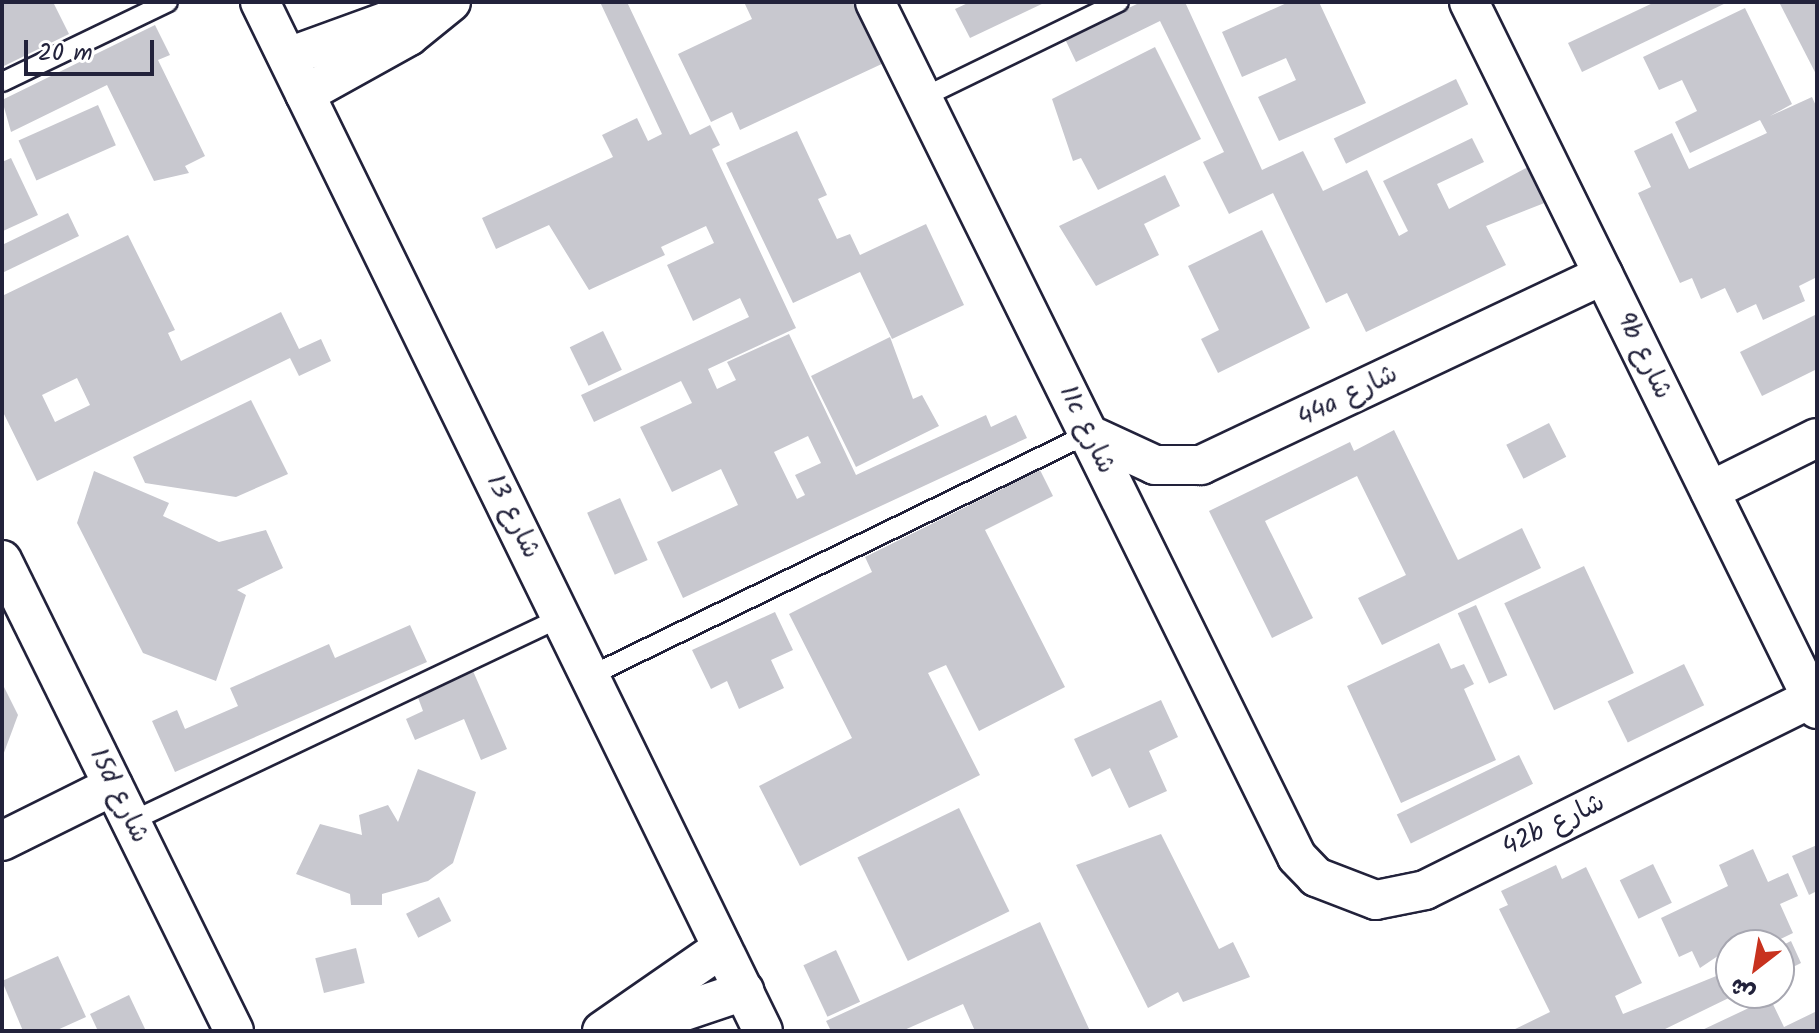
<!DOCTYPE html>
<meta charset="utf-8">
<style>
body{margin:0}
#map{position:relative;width:1819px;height:1033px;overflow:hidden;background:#fff;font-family:Kalam,"Playpen Sans Arabic",sans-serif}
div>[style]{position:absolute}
.building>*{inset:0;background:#c8c8cf;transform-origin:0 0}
.roads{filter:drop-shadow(2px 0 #22223b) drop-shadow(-2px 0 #22223b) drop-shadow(0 2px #22223b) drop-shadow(0 -2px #22223b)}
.lane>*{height:18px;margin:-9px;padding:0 9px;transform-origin:9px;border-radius:9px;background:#fff}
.street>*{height:38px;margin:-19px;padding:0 19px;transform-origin:19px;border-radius:19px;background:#fff}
span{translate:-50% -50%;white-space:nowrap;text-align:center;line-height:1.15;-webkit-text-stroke:6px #fff;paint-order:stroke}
.street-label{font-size:26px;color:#22223b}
.frame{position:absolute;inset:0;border:4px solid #22223b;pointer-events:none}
.north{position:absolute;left:1715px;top:929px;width:80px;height:80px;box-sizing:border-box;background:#fff;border:2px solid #a7a7b1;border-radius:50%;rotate:211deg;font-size:22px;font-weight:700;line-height:32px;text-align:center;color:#22223b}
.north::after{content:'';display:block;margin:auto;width:28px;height:36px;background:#c8321e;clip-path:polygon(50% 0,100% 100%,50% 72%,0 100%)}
.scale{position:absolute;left:24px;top:40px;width:130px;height:36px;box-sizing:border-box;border:4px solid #22223b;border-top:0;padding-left:10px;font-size:24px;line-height:28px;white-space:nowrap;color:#22223b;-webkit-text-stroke:6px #fff;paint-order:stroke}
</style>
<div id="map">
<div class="building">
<i style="clip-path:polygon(2px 2px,53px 2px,69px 34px,2px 67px)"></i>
<i style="clip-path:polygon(evenodd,600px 2px,627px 2px,690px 135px,710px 125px,720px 145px,712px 149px,796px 328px,708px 369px,717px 389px,736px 380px,727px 362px,789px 334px,856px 475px,986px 415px,991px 427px,1016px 415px,1027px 438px,683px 598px,657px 542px,738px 505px,721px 469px,672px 492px,640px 427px,692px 403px,681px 381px,594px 422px,581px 395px,749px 317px,740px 298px,693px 321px,667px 265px,714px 243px,706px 226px,661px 247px,665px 255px,589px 290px,549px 225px,496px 249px,482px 218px,613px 157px,602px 135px,637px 118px,648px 141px,662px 134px,600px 2px,808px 436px,821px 463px,795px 475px,805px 495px,797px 499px,774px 452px,808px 436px)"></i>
<i style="clip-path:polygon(744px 2px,857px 2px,886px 62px,740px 130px,732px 112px,711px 122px,678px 54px,752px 19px)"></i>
<i style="clip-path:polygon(970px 2px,1046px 2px,970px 38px,955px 9px)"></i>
<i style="clip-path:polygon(1141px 2px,1185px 2px,1262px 170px,1303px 151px,1323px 191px,1367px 170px,1399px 236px,1408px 231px,1383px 181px,1472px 138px,1484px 162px,1437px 184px,1449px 209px,1530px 166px,1547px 202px,1486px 226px,1506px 265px,1366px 332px,1347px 293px,1326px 303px,1273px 193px,1229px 214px,1203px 162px,1224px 152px,1160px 21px,1076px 62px,1065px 39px)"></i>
<i style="clip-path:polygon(1289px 2px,1319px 2px,1366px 103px,1279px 141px,1258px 97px,1296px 80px,1286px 58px,1242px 77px,1222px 32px)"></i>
<i style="clip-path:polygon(1655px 2px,1728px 2px,1582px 72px,1568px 43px)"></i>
<i style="clip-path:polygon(1779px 2px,1817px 2px,1817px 76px)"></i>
<i style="clip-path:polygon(1745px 8px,1792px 104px,1770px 116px,1812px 97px,1817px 108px,1817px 277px,1799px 286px,1805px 301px,1763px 320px,1756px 304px,1737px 313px,1725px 288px,1701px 299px,1692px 278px,1680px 283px,1638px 193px,1651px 187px,1634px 151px,1672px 133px,1689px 169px,1767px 133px,1760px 120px,1690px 153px,1675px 122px,1697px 111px,1682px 80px,1659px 90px,1643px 57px)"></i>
<i style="clip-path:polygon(155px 25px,170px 55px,158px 60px,205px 156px,185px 166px,189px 173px,154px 181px,107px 85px,11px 132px,2px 100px)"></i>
<i style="clip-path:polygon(1155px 47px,1201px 139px,1098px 190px,1081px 158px,1073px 161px,1052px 99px)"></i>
<i style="left:1456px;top:79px;width:28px;height:136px;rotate:64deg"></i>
<i style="left:98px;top:105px;width:44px;height:87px;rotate:66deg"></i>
<i style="clip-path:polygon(797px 131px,827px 195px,818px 199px,837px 239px,850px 234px,860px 255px,926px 224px,964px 305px,892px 339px,860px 272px,793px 303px,726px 163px)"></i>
<i style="clip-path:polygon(11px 158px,38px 215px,3px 231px,2px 162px)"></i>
<i style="clip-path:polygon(1165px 175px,1180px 206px,1144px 224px,1159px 255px,1096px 286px,1059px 226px)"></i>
<i style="clip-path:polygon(68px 213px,79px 236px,2px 273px,2px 245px)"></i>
<i style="clip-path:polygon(1262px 230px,1310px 328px,1218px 373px,1201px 339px,1219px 330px,1188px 266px)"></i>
<i style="clip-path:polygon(evenodd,128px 235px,175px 330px,168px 333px,181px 361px,281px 312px,299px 349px,321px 339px,331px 361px,299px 376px,290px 358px,37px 481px,2px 410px,2px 296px,128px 235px,77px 378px,90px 405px,55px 422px,42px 395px,77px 378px)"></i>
<i style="clip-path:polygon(1817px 314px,1817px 369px,1762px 396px,1740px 352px)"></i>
<i style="left:603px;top:331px;width:43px;height:37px;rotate:64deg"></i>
<i style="clip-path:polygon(890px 337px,913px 399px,922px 395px,939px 426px,856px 467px,811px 376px)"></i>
<i style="clip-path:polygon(251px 400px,288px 474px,236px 497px,145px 483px,133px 457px)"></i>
<i style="left:1549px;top:423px;width:38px;height:48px;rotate:63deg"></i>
<i style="clip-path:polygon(1394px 430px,1458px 560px,1522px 528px,1541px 568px,1382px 645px,1358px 598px,1406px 575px,1357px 476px,1265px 521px,1313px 618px,1272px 638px,1209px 511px,1350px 442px,1354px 451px)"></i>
<i style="clip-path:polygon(1040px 470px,1053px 496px,985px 530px,1065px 687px,979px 731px,946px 665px,928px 673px,980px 775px,800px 866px,759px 786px,852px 738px,789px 614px,872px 572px,865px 557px)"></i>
<i style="clip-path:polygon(94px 471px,169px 503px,163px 516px,219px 542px,266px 530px,283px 568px,237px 590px,246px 595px,216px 681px,143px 653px,77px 523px)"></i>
<i style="left:620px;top:498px;width:68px;height:36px;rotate:66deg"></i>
<i style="left:1584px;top:566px;width:118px;height:88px;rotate:65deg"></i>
<i style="left:1476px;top:605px;width:77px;height:20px;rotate:66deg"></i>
<i style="clip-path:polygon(775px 612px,793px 650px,771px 660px,784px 688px,739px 709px,727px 681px,711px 689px,692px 650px)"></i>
<i style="clip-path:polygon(410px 625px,427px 662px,175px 772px,152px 721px,177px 710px,185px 729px,238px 706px,230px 688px,329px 644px,335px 658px)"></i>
<i style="clip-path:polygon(1439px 643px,1451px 669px,1464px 664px,1474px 684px,1464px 689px,1496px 760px,1401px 803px,1347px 686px)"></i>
<i style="left:1684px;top:664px;width:46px;height:85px;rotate:64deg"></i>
<i style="clip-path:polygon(473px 671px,507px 749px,481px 760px,464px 719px,415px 740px,406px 719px,423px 711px,417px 695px)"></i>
<i style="clip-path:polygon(2px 683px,18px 715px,2px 758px)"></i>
<i style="clip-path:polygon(1161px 700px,1178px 737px,1149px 751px,1167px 791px,1129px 808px,1110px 768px,1092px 777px,1074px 739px)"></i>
<i style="left:1519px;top:755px;width:32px;height:136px;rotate:64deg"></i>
<i style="clip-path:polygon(418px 769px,476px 792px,453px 863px,428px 881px,382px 894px,382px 905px,351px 905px,350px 894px,296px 874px,320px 824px,362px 835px,359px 815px,388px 805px,398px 822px)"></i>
<i style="left:959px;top:808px;width:115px;height:113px;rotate:64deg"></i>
<i style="clip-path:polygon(1161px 834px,1219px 949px,1233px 942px,1250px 977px,1183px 1002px,1178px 992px,1148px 1008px,1076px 865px)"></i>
<i style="clip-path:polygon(1817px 845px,1817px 891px,1809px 895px,1792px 856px)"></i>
<i style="clip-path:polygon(1753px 849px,1768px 882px,1788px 873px,1798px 896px,1780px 904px,1793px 933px,1768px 945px,1740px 941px,1700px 968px,1692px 951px,1679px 957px,1661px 918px,1728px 886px,1719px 865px)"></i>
<i style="left:1653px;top:864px;width:43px;height:37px;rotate:64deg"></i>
<i style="clip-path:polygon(1556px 865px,1562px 879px,1586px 867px,1642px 983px,1615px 996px,1623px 1014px,1731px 970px,1731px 993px,1739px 993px,1661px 1031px,1511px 1031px,1550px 1012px,1499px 909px,1508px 905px,1501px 891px)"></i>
<i style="left:439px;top:897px;width:27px;height:37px;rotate:63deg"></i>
<i style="clip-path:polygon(1040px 922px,1090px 1031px,975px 1031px,963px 1004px,902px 1031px,831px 1031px,826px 1021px)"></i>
<i style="clip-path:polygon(1791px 941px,1801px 963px,1779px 974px,1779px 947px)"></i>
<i style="left:356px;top:948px;width:36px;height:42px;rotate:76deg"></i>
<i style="left:836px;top:950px;width:57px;height:36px;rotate:65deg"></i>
<i style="clip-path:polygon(58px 956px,86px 1017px,55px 1031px,23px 1031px,2px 981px)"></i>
<i style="clip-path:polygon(129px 995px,146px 1031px,98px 1031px,90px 1014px)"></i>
<i style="clip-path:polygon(1770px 998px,1784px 1027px,1817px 1011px,1817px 1031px,1700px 1031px)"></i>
</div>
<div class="roads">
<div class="lane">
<i style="left:2px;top:82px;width:184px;rotate:-25.7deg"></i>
<i style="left:922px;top:98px;width:219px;rotate:-26deg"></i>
<i style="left:590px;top:676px;width:554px;rotate:-25.92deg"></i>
<i style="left:130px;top:822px;width:477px;rotate:-25.4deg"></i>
</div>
<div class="street">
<i style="left:260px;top:2px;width:1145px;rotate:63.95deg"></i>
<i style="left:875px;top:2px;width:953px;rotate:63.73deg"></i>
<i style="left:1297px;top:857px;width:28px;rotate:46deg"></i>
<i style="left:1316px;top:877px;width:64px;rotate:21deg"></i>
<i style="left:1376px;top:900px;width:50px;rotate:-11.5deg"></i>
<i style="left:1425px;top:890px;width:432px;rotate:-26.4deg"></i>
<i style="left:1469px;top:2px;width:788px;rotate:63.79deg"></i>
<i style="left:288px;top:57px;width:155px;rotate:-20deg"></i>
<i style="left:305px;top:94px;width:119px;rotate:-29.1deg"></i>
<i style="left:409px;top:36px;width:54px;rotate:-39deg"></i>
<i style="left:1088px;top:434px;width:74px;rotate:24.8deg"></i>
<i style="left:1155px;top:465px;width:46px"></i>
<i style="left:1201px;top:465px;width:445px;rotate:-25.3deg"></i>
<i style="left:1710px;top:491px;width:119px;rotate:-26.4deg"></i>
<i style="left:2px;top:560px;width:525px;rotate:63.78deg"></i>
<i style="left:2px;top:841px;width:124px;rotate:-26.4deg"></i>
<i style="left:602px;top:1031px;width:146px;rotate:-34.7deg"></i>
<i style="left:625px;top:1031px;width:126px;rotate:-18.6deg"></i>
</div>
</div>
<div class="street-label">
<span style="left:1643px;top:356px;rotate:64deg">9b شارع</span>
<span style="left:1348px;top:397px;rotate:-26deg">44a شارع</span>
<span style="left:1086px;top:430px;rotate:64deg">11c شارع</span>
<span style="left:512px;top:517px;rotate:64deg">شارع 13</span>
<span style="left:118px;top:796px;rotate:64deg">15d شارع</span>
<span style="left:1554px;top:826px;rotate:-26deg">42b شارع</span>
</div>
<div class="frame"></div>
<div class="north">ش</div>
<div class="scale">20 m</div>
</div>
